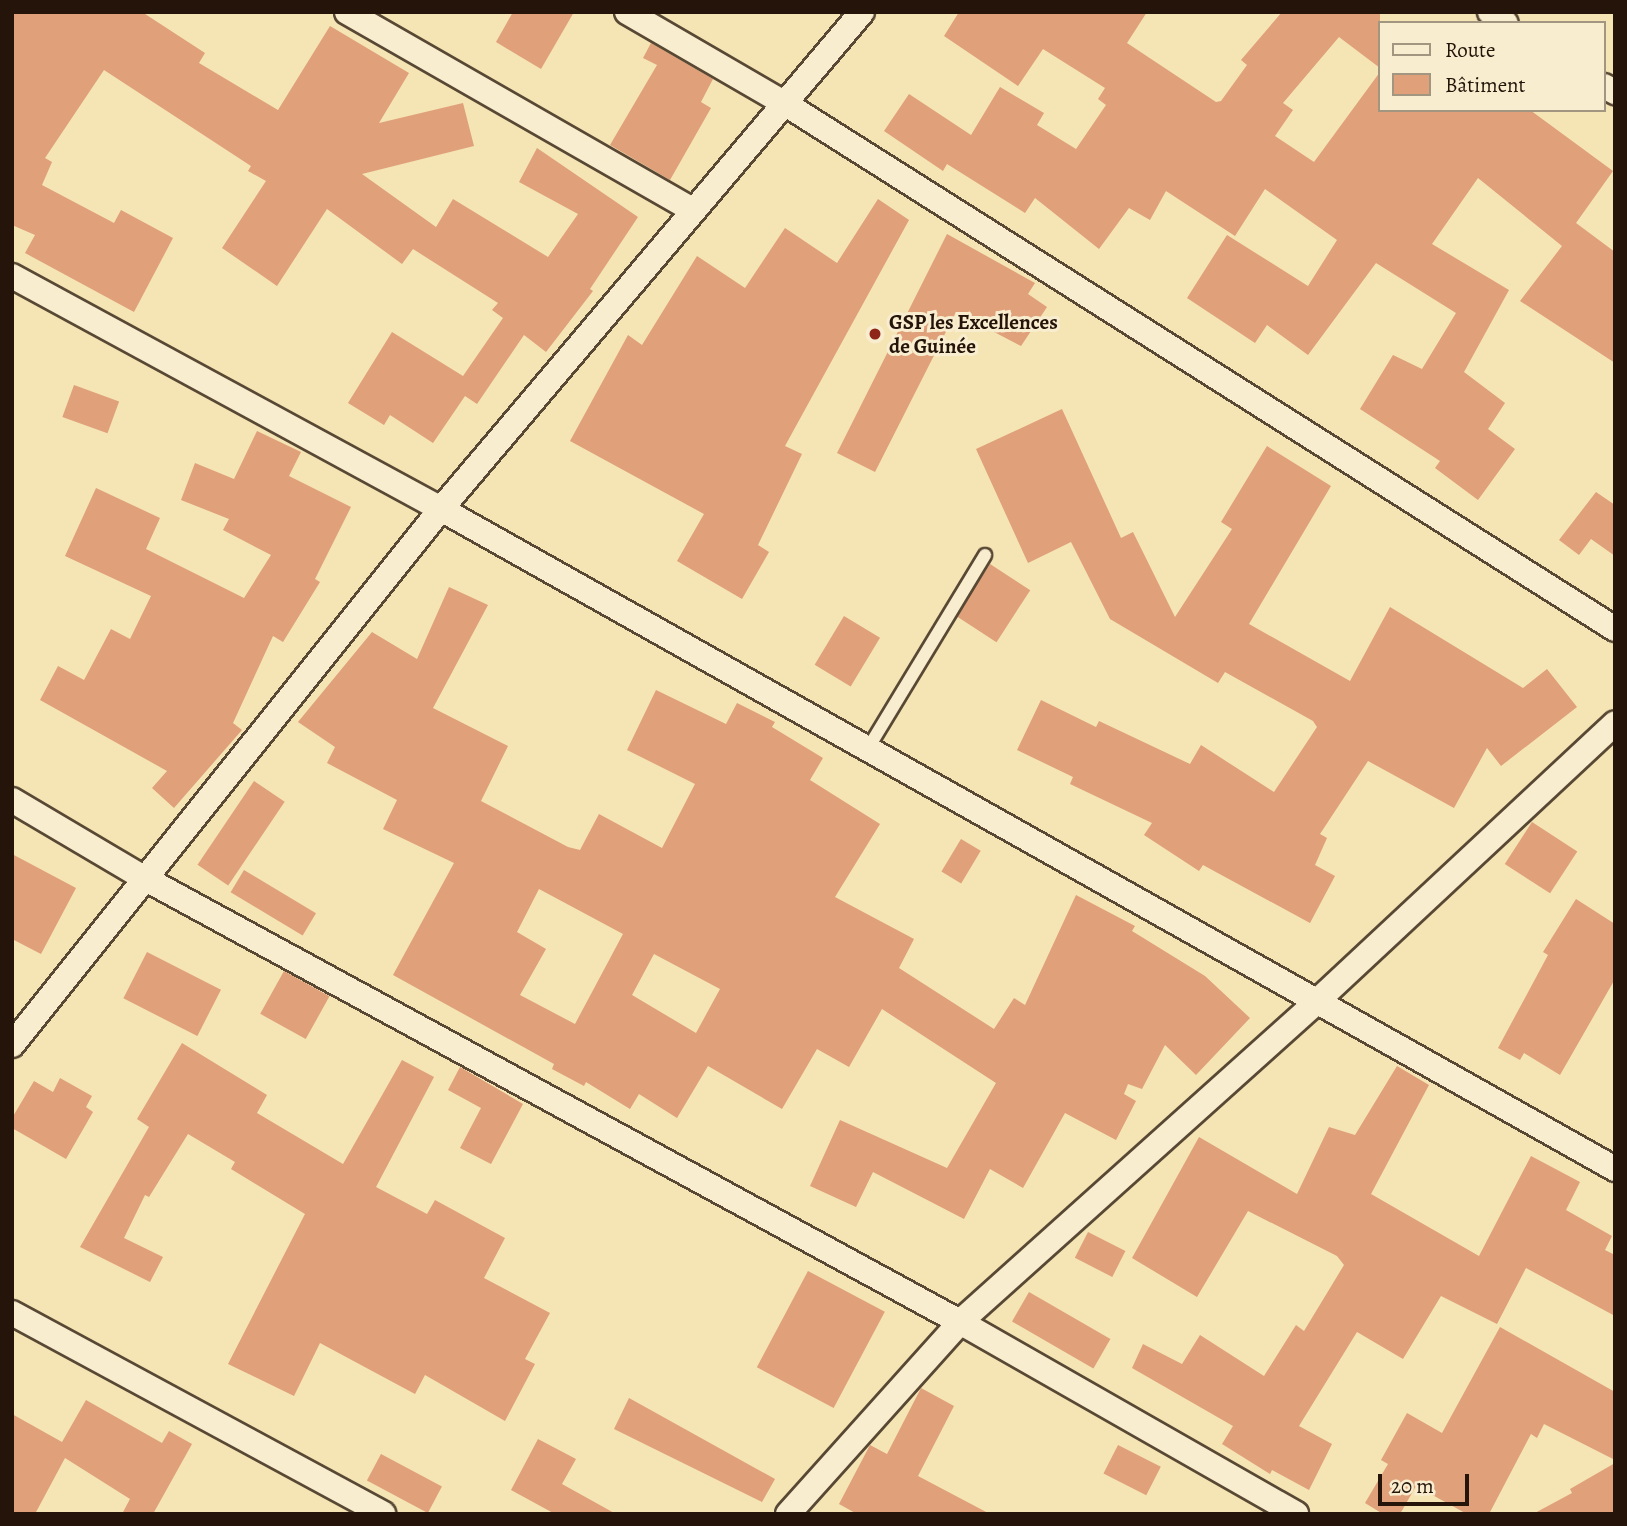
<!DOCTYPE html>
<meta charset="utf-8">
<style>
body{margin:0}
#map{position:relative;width:1627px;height:1526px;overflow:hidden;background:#f5e4b4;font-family:Alegreya,serif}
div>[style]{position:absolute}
.building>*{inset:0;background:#dfa07a;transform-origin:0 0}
.roads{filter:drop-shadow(2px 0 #584834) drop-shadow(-2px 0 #584834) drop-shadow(0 2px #584834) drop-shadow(0 -2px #584834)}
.lane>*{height:12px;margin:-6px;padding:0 6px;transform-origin:6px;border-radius:6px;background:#f8edce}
.street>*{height:24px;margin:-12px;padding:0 12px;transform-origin:12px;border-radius:12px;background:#f8edce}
.dots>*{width:19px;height:19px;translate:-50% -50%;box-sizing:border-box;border:4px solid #f8edce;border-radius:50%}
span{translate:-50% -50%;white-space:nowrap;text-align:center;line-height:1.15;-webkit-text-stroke:6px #f8edce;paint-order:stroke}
.poi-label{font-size:21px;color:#24140a;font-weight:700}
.left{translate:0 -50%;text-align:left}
.frame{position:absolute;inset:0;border:14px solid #24140a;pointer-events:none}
.legend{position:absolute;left:1378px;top:21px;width:228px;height:91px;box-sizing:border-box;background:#f8edce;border:2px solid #a39680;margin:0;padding:9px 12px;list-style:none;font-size:21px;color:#24140a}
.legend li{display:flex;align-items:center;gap:14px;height:35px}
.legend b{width:35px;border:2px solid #a39680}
.scale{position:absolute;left:1378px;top:1474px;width:91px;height:32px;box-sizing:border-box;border:4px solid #24140a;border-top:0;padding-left:9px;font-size:21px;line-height:24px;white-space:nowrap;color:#24140a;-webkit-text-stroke:5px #f8edce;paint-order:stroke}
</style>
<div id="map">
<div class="building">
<i style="clip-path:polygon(12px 12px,142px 12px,205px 53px,199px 63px,278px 110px,330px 26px,409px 73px,379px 123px,463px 103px,474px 146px,362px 174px,436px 227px,453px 199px,548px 257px,578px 214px,519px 182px,537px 148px,638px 217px,590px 289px,593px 291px,546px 352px,524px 335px,477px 404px,465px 396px,433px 443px,390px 415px,384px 425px,348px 403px,392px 332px,463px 376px,503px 318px,492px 310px,498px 303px,413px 249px,402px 264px,327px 209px,277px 286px,222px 248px,266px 181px,248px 171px,251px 166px,104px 70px,45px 158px,52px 162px,42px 185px,114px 223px,121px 210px,173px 238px,134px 312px,25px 253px,35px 235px,12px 225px)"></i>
<i style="clip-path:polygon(513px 12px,574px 12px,541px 69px,496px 42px)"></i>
<i style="clip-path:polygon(959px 12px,1147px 12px,1127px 43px,1216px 102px,1221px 101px,1247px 65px,1241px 60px,1282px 12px,1380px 12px,1380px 68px,1339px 37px,1283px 103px,1293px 110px,1275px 136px,1314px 162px,1380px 72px,1380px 110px,1530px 110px,1613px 171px,1576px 223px,1615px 252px,1615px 363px,1520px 301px,1562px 246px,1478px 178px,1432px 244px,1509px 290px,1464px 372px,1505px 403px,1488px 429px,1515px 449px,1478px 500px,1435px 468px,1440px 461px,1360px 409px,1393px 355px,1422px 369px,1456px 313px,1376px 263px,1308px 355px,1267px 325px,1255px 343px,1187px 298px,1227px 235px,1308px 286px,1337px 240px,1265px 189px,1235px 236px,1166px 191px,1150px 220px,1129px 208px,1099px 249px,1035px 198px,1025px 213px,947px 164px,943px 171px,884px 131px,909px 94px,971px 135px,1000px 87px,1044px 113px,1037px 125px,1076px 149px,1106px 105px,1098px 99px,1105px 88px,1043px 49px,1018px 86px,944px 36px)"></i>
<i style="clip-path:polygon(651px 43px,713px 79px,701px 102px,711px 108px,670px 180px,610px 145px,657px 65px,643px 58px)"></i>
<i style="clip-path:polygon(878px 199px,909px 220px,785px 446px,802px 454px,758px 545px,769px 552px,742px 599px,677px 561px,704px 514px,570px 441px,628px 335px,642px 345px,697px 256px,745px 288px,785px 228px,837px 263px)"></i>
<i style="clip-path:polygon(947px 234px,1035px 283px,1028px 294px,1047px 307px,1021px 346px,956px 312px,875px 472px,837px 453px)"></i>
<i style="left:74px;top:385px;width:48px;height:34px;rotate:20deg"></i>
<i style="clip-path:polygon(1062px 409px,1121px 538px,1133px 532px,1175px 617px,1232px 529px,1221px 522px,1267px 446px,1331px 486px,1249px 624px,1350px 681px,1390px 607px,1523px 688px,1547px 669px,1577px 707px,1501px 766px,1487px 748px,1454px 808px,1368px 761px,1320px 834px,1327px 838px,1315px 865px,1335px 876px,1310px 923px,1203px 865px,1199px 871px,1144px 835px,1152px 823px,1070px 784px,1073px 777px,1017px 750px,1041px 700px,1096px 727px,1099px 721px,1190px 764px,1201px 745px,1274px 792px,1317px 727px,1313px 721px,1225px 672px,1218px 683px,1110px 619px,1071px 542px,1028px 563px,976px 449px)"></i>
<i style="clip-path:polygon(257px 431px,301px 452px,289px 476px,351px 507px,315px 579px,320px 582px,283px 642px,273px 636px,233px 723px,242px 730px,174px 808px,152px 788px,167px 771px,40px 700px,58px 666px,84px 680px,111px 629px,130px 639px,151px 596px,65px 556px,96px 488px,160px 518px,146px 549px,244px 598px,271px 555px,223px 530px,229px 519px,181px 500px,195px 463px,234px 479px)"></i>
<i style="clip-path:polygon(1596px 492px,1615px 505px,1615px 556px,1591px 539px,1579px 555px,1559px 540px)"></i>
<i style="left:990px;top:564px;width:48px;height:62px;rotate:33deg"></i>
<i style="clip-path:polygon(evenodd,449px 587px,488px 605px,433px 708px,508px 746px,481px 801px,568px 847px,580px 850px,599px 814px,662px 848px,695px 784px,627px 750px,656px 690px,726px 724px,737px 703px,775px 722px,772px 727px,823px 758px,810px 780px,880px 824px,835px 897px,914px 939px,899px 968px,994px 1029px,1014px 998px,1025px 1005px,1076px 895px,1135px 926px,1132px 931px,1205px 976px,1250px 1018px,1196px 1075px,1165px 1045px,1142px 1089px,1128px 1084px,1124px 1094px,1136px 1101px,1116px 1140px,1065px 1113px,1023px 1188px,990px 1169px,964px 1219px,873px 1172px,856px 1207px,810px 1186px,840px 1120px,947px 1168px,996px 1083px,882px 1009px,849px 1067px,817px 1049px,782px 1109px,708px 1066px,677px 1118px,639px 1094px,630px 1109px,586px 1082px,584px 1086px,552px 1069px,554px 1064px,393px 975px,454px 863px,383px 829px,397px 800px,327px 763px,335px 747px,298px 722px,372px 632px,417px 659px,449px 587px,539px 889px,623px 934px,575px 1024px,520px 995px,546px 949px,517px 932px,539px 889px,449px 587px,654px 954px,720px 989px,696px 1033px,632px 995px,654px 954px)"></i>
<i style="left:844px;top:616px;width:42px;height:57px;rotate:31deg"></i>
<i style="left:254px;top:781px;width:37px;height:101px;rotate:34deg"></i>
<i style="left:1532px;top:822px;width:54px;height:50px;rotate:33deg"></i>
<i style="left:961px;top:839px;width:23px;height:38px;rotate:31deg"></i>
<i style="clip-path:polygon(12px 854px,76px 888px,41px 954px,12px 939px)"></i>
<i style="left:244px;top:870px;width:84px;height:26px;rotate:31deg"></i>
<i style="clip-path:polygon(1576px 899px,1615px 924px,1615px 979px,1560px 1075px,1524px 1053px,1520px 1060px,1498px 1048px,1548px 955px,1543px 952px)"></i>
<i style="left:147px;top:952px;width:83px;height:52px;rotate:27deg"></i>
<i style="left:284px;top:971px;width:52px;height:49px;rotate:29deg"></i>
<i style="clip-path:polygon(182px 1043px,267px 1095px,257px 1113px,343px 1164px,402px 1060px,434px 1077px,376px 1187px,427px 1214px,435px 1200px,505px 1238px,484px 1278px,550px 1313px,525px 1359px,535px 1364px,505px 1421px,425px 1375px,415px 1394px,320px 1343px,294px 1396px,228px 1364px,305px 1214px,231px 1169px,235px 1162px,188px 1134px,149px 1197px,145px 1195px,124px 1238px,163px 1257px,150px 1282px,80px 1247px,149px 1127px,137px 1119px)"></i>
<i style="clip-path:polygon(1397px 1066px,1429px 1085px,1371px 1194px,1479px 1256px,1531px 1156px,1580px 1182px,1566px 1210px,1612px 1236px,1605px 1250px,1615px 1255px,1615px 1316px,1526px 1268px,1497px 1324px,1441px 1296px,1403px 1359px,1357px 1332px,1299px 1426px,1332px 1444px,1309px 1490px,1272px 1470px,1270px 1474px,1222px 1444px,1233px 1426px,1132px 1368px,1143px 1344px,1182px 1364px,1200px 1335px,1264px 1376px,1296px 1325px,1304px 1331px,1344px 1265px,1337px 1256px,1248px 1211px,1197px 1297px,1132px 1258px,1199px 1137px,1297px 1194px,1329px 1127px,1355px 1135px)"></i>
<i style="clip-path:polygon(460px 1067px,523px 1104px,491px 1164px,460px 1148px,481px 1108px,448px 1090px)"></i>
<i style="clip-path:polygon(60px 1078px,92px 1096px,86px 1107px,93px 1112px,66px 1159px,12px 1128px,12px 1118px,34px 1081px,53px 1092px)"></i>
<i style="left:1088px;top:1232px;width:42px;height:29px;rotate:27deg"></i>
<i style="left:808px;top:1271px;width:87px;height:109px;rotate:28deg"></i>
<i style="left:1029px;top:1292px;width:94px;height:34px;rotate:30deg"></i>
<i style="clip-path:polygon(1500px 1327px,1615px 1392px,1615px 1460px,1544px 1424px,1537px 1438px,1531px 1434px,1489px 1514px,1467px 1514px,1416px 1486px,1400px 1514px,1383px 1514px,1365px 1503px,1388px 1464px,1381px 1460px,1407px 1413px,1442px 1433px)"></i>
<i style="clip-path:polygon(921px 1388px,954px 1406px,918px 1476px,990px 1514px,857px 1514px,839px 1504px,870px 1445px,887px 1454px)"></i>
<i style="clip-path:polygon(629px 1398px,775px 1479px,762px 1502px,614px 1429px)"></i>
<i style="clip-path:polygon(86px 1400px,162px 1443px,169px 1431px,192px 1444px,153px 1514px,122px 1514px,130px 1499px,65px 1458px,35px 1514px,12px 1514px,12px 1414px,62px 1442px)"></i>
<i style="clip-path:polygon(538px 1439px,576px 1459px,562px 1484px,616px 1514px,555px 1514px,511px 1490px)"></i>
<i style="left:1118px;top:1445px;width:48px;height:32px;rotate:27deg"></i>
<i style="left:381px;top:1454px;width:69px;height:30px;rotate:28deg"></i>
<i style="clip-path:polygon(1615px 1463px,1615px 1514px,1533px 1514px,1572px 1493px,1570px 1489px)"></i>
</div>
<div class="roads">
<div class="lane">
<i style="left:867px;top:750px;width:228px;rotate:-58.8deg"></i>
</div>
<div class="street">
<i style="left:347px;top:12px;width:399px;rotate:29.8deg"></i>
<i style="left:627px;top:12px;width:181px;rotate:30.1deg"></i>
<i style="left:784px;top:103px;width:983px;rotate:32.33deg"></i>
<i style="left:1490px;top:12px;width:19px;rotate:35deg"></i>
<i style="left:1604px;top:86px;width:13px;rotate:29deg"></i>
<i style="left:12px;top:276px;width:488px;rotate:28.5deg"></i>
<i style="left:441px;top:509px;width:1347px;rotate:29.34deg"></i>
<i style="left:12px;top:800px;width:153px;rotate:30.6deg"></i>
<i style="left:144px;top:878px;width:929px;rotate:28.55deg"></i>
<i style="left:960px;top:1322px;width:387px;rotate:29.7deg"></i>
<i style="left:12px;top:1045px;width:687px;rotate:-51.33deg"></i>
<i style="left:441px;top:509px;width:651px;rotate:-49.73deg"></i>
<i style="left:12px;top:1313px;width:422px;rotate:28.4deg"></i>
<i style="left:788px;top:1514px;width:258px;rotate:-48.1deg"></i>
<i style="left:960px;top:1322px;width:477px;rotate:-41.9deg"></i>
<i style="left:1315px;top:1003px;width:410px;rotate:-43deg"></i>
</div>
</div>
<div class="dots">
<i style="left:875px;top:334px;background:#8f2418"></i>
</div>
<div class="poi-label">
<span class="left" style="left:889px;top:334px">GSP les Excellences<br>de Guinée</span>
</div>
<div class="frame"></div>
<ul class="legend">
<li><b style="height:9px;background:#f8edce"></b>Route</li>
<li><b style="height:19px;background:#dfa07a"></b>Bâtiment</li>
</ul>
<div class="scale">20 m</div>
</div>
